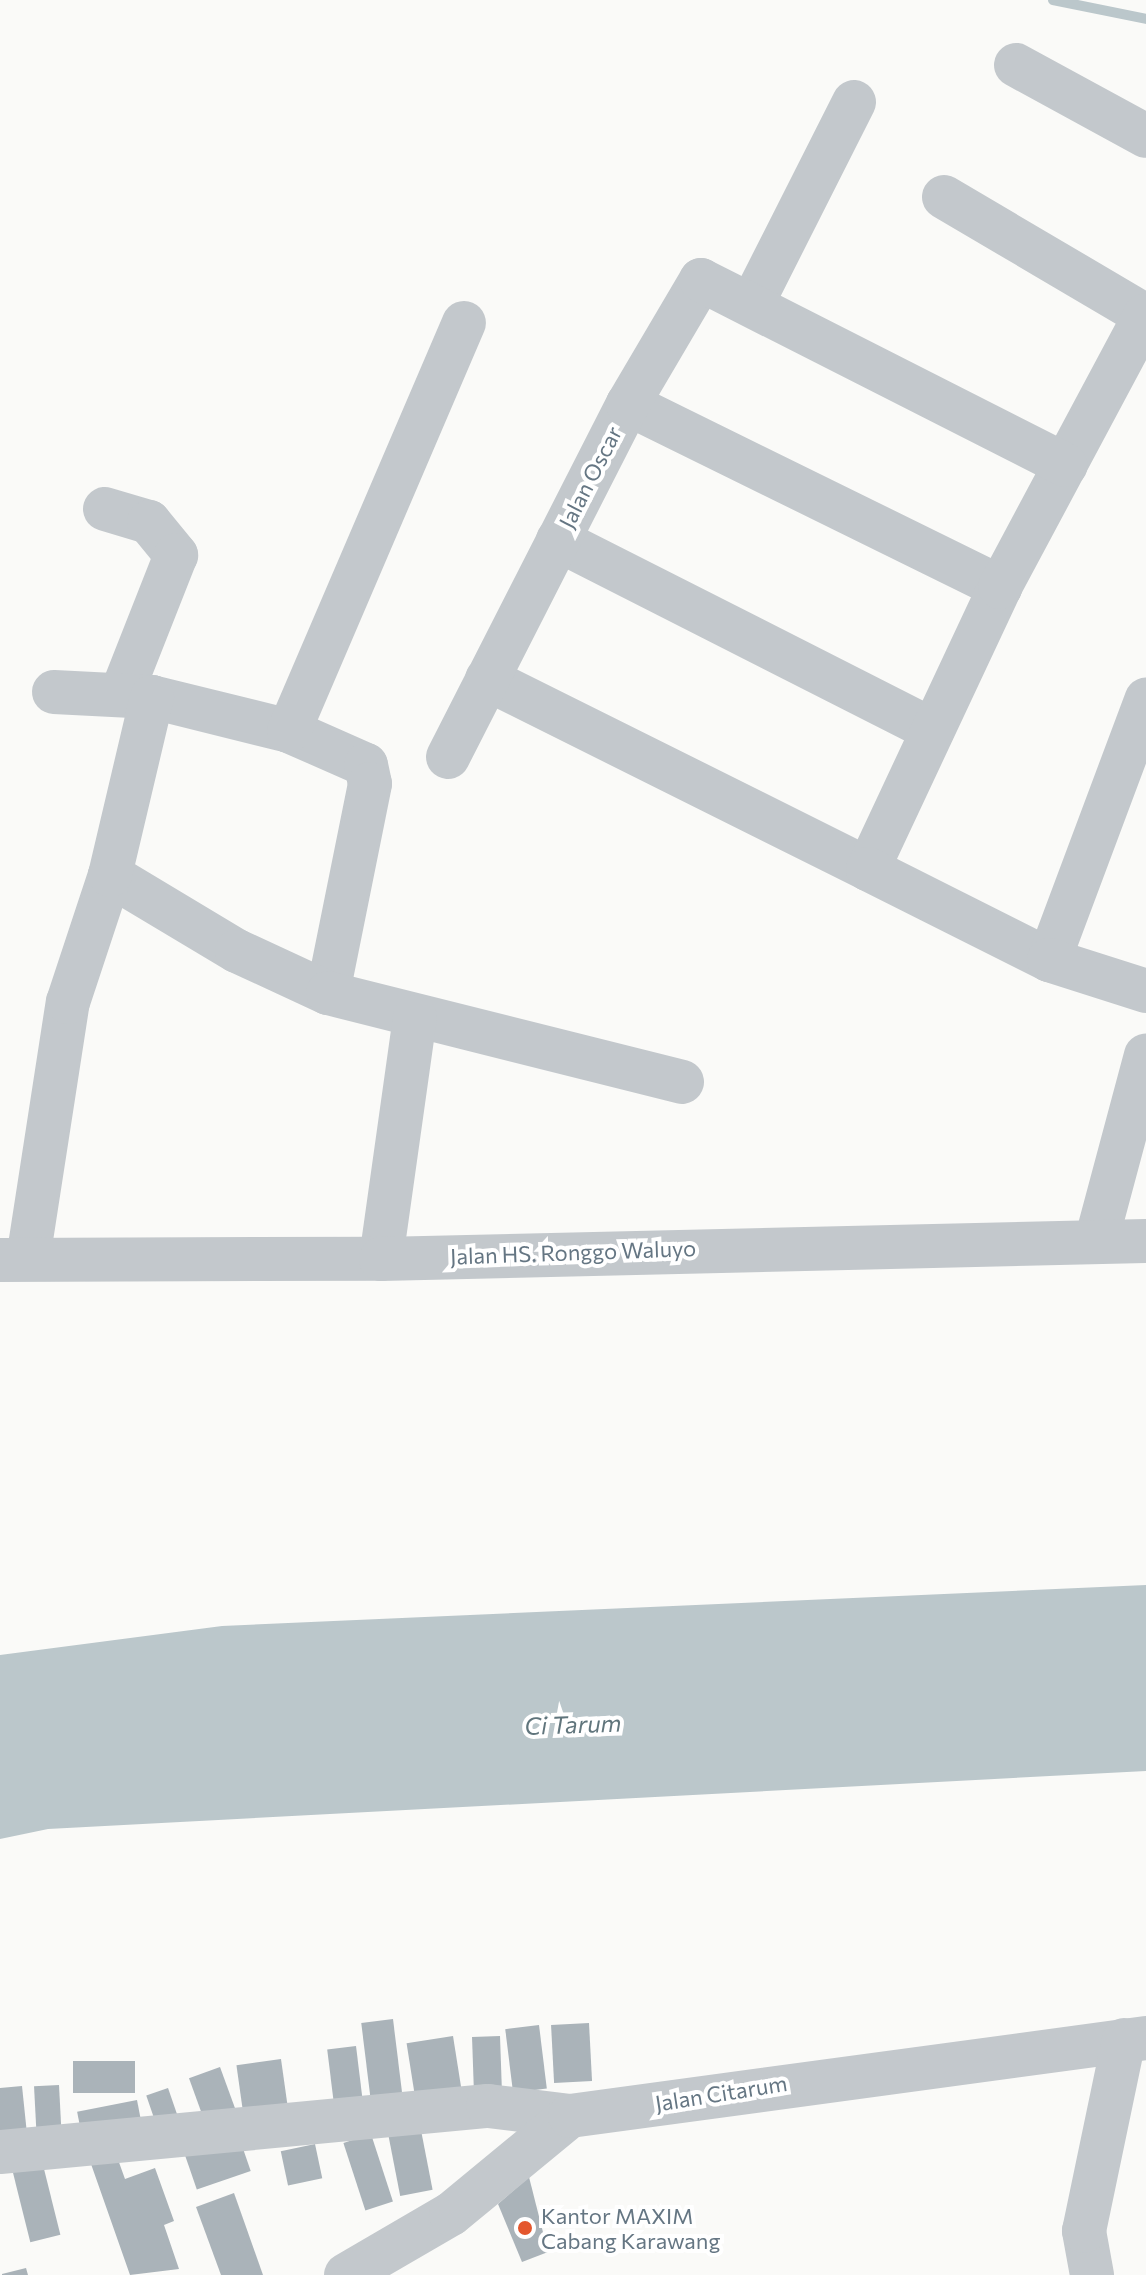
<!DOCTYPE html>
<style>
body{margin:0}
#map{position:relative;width:1146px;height:2275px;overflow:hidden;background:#fafaf8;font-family:Commissioner,sans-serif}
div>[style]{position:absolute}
.water>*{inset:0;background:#bbc7cb}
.stream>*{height:10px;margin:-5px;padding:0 5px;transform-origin:5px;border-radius:5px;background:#bbc7cb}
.building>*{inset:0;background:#aab3b9;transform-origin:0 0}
.minor>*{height:44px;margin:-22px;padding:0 22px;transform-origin:22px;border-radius:22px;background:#c3c8cc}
.dots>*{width:22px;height:22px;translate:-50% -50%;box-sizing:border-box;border:4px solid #fff;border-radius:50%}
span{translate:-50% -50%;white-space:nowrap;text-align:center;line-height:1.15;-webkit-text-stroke:8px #fff;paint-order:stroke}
.street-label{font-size:22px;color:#657683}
.poi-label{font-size:22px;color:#657683}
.left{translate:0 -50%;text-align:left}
.water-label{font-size:24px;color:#60757c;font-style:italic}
</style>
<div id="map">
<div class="water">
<i style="clip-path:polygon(1146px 1585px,1146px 1771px,48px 1829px,0 1839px,0 1655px,222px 1626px)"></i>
</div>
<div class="stream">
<i style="left:1053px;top:0;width:95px;rotate:11.5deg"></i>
</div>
<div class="building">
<i style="left:393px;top:2019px;width:87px;height:32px;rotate:83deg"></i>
<i style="left:589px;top:2023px;width:58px;height:38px;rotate:87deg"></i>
<i style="left:539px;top:2025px;width:64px;height:34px;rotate:83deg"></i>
<i style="left:453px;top:2036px;width:58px;height:47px;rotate:81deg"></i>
<i style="left:500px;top:2036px;width:56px;height:28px;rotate:88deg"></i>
<i style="left:356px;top:2046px;width:60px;height:29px;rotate:83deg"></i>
<i style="left:281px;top:2059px;width:51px;height:45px;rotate:82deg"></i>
<i style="left:73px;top:2061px;width:62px;height:32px"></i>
<i style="left:220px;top:2067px;width:48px;height:33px;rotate:70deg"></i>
<i style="left:59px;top:2085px;width:44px;height:25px;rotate:87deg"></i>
<i style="clip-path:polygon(22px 2086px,27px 2134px,0 2137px,0 2088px)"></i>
<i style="left:168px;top:2088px;width:37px;height:23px;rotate:71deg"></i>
<i style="left:137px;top:2100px;width:33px;height:61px;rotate:79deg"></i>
<i style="left:420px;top:2125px;width:66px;height:33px;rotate:79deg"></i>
<i style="left:371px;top:2134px;width:71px;height:29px;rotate:72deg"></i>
<i style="left:239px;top:2137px;width:36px;height:57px;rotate:71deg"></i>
<i style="left:315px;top:2144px;width:35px;height:35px;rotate:78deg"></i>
<i style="clip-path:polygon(116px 2154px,125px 2179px,155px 2168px,174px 2221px,164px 2225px,179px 2269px,130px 2275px,91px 2164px)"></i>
<i style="left:42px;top:2161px;width:76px;height:31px;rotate:76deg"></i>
<i style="clip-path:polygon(529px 2177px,548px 2252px,522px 2262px,498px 2204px)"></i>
<i style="clip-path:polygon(234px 2193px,263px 2275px,221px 2275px,196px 2207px)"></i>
<i style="clip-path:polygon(26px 2268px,28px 2275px,2px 2275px,2px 2274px)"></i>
</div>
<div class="minor">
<i style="left:1016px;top:65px;width:148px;rotate:28.6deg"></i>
<i style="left:944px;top:197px;width:234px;rotate:30.5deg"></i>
<i style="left:753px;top:302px;width:224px;rotate:-63.2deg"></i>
<i style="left:628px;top:404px;width:415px;rotate:26.2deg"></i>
<i style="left:105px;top:509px;width:46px;rotate:16.5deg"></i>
<i style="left:149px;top:522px;width:43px;rotate:50.7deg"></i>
<i style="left:176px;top:555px;width:147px;rotate:111.5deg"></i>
<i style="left:558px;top:540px;width:420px;rotate:26.9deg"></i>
<i style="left:487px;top:679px;width:426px;rotate:26.5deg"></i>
<i style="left:868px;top:869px;width:311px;rotate:-64.9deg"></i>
<i style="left:1000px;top:587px;width:308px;rotate:-61.9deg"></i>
<i style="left:54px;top:692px;width:98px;rotate:2.9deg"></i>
<i style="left:152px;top:697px;width:141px;rotate:13.9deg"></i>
<i style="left:289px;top:731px;width:84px;rotate:23.8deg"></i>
<i style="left:366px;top:765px;width:19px;rotate:78deg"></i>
<i style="left:370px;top:784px;width:213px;rotate:101.4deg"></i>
<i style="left:289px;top:731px;width:444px;rotate:-66.8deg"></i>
<i style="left:448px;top:757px;width:396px;rotate:-63deg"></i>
<i style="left:628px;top:404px;width:144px;rotate:-59.5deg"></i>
<i style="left:701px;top:280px;width:409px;rotate:26.9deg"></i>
<i style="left:868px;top:869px;width:203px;rotate:26.7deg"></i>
<i style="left:1049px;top:960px;width:278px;rotate:-69.5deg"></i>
<i style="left:110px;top:875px;width:148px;rotate:30.9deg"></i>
<i style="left:237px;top:951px;width:100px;rotate:24.8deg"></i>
<i style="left:328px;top:993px;width:365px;rotate:14.1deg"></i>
<i style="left:1049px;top:960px;width:102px;rotate:17.7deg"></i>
<i style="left:1097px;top:1238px;width:189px;rotate:-75deg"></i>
<i style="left:28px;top:1259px;width:260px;rotate:-81.2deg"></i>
<i style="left:68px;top:1002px;width:134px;rotate:-71.7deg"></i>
<i style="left:110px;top:875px;width:183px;rotate:-76.7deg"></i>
<i style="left:381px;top:1259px;width:244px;rotate:-82deg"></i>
<i style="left:0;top:1260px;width:381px;rotate:-0.2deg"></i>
<i style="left:381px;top:1259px;width:765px;rotate:-1.35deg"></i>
<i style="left:0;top:2152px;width:490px;rotate:-5.4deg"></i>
<i style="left:488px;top:2106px;width:83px;rotate:7deg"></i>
<i style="left:346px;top:2275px;width:121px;rotate:-30.2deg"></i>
<i style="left:451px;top:2214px;width:154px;rotate:-39.5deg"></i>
<i style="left:570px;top:2116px;width:581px;rotate:-7.71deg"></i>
<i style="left:1092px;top:2275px;width:45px;rotate:-100.3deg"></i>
<i style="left:1084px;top:2231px;width:195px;rotate:-78.2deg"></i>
</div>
<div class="dots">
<i style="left:525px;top:2228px;background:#e4572e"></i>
</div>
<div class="street-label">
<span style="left:590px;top:477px;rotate:-63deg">Jalan Oscar</span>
<span style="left:573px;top:1252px;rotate:-2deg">Jalan HS. Ronggo Waluyo</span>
<span style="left:721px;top:2093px;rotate:-9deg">Jalan Citarum</span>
</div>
<div class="poi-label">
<span class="left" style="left:541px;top:2228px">Kantor MAXIM<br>Cabang Karawang</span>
</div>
<div class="water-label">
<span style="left:573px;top:1724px;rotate:-2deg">Ci Tarum</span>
</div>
</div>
